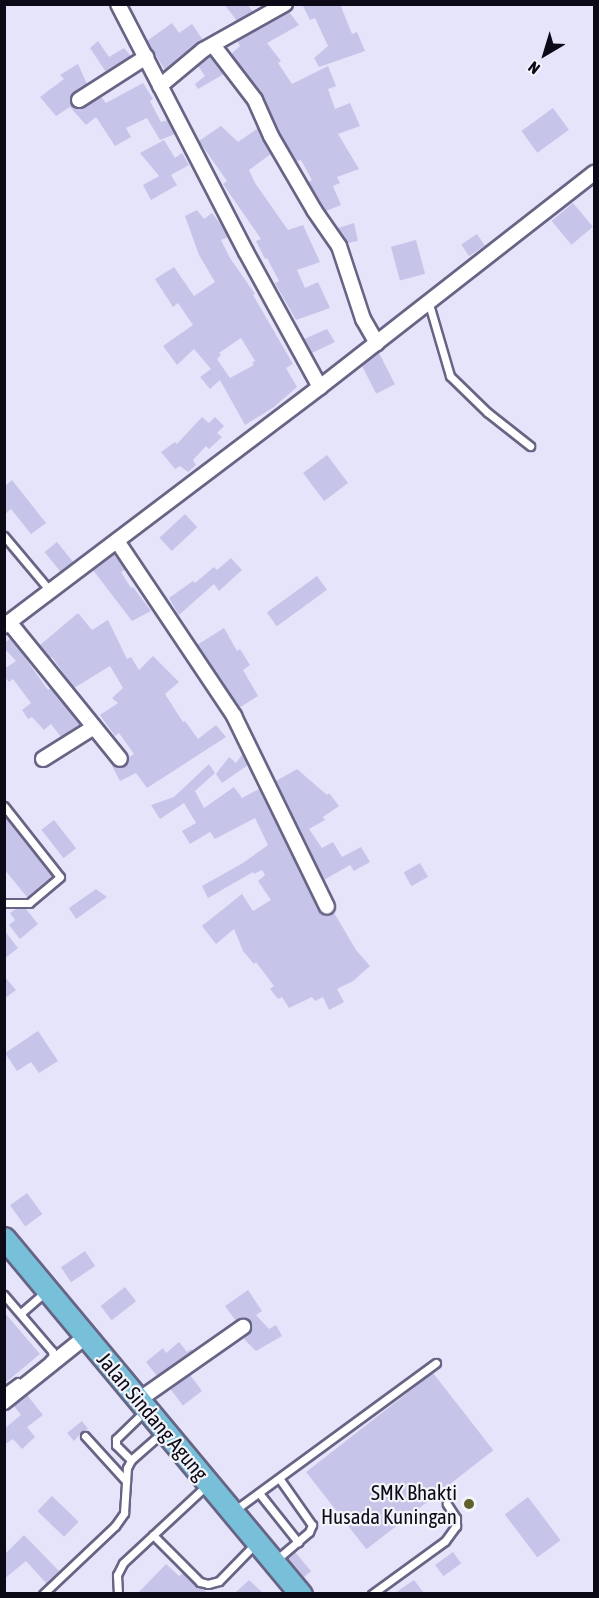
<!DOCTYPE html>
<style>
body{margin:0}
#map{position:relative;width:599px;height:1598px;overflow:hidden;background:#e5e4fa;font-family:"Asap Condensed",sans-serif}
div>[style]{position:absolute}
.building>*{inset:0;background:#c7c4e9;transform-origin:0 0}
.roads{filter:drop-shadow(2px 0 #686485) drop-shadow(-2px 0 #686485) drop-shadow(0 2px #686485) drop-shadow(0 -2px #686485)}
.lane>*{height:7px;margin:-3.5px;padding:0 3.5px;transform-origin:3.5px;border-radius:3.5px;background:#fff}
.street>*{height:14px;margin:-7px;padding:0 7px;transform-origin:7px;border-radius:7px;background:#fff}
.primary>*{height:21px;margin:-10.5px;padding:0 10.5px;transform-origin:10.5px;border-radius:10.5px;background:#78bfda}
.dots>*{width:16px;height:16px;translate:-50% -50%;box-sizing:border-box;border:3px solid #f3f3fa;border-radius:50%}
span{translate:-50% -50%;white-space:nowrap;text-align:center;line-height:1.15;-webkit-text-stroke:4.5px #f3f3fa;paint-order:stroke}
.street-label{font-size:21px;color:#0b0a16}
.poi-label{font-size:21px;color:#0b0a16}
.right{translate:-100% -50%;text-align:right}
.frame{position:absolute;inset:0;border:6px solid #0b0a16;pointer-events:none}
.north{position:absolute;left:515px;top:24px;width:60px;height:60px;-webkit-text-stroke:4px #f3f3fa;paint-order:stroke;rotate:218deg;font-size:16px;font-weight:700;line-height:24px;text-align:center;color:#0b0a16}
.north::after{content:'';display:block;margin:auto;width:21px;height:27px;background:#0b0a16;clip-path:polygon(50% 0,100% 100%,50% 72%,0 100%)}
</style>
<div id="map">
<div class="building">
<i style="clip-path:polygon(224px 4px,247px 4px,253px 12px,237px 21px)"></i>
<i style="clip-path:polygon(302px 4px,340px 4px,352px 34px,357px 32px,365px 51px,319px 67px,314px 58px,328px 46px,315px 18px,310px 20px)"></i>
<i style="clip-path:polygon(289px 12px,299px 25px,267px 43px,281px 61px,278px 63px,292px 84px,328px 66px,336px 86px,328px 89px,335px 109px,350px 103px,360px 126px,338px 134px,359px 169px,337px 177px,340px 183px,333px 186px,341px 205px,326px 211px,308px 182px,312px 180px,301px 160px,298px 161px,294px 158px,279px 132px,262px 95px,231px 54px,240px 46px,237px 41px)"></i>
<i style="clip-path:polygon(172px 23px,179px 33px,192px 24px,203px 40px,165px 70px,147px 41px)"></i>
<i style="clip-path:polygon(98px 41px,109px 57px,124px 48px,131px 56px,106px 72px,90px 48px)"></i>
<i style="clip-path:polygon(210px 56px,224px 74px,198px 89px,195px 84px,205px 76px,198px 66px)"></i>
<i style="clip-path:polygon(78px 64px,87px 84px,71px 95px,70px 101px,74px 108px,83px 108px,101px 97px,106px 103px,143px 83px,153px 99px,150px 101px,161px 122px,168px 120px,175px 134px,160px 140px,147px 118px,126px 128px,131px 137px,115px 146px,96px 117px,86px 125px,70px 107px,56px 116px,40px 97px,64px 79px,60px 75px)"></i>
<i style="left:553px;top:108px;width:27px;height:39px;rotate:54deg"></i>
<i style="clip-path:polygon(221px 126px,238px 142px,258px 128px,271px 154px,249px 170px,255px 183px,288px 230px,303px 225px,320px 262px,297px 270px,305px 288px,318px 282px,330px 308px,296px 320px,275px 283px,279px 281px,267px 258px,265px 259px,256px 241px,261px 239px,223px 184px,227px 181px,199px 141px)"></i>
<i style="clip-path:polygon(164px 140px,175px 158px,182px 153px,189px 165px,171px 175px,177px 185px,151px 200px,143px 185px,159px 176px,140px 153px)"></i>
<i style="left:573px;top:203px;width:31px;height:28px;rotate:50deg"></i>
<i style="clip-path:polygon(evenodd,197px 210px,204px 219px,212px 213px,222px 226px,228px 237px,221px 240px,230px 258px,255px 294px,253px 295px,293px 364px,286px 368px,297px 387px,274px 407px,245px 425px,220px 380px,210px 389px,200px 377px,211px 369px,194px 349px,177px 365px,163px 346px,193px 325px,178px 303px,173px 307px,155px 279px,174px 267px,194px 296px,215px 282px,199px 255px,185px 216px,197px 210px,241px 338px,255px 361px,252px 363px,254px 365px,230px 378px,217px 359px,221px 355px,219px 353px,241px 338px)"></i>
<i style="clip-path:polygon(354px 223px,358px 241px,347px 243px,338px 228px)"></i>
<i style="left:477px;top:234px;width:14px;height:19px;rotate:56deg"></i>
<i style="left:416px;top:240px;width:35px;height:26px;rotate:75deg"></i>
<i style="clip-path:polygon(327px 329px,335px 342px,312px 353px,304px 339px)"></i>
<i style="left:379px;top:353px;width:35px;height:21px;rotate:63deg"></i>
<i style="clip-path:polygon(202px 417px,209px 423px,215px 417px,224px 426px,217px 433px,222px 437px,209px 449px,206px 446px,193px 460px,196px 465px,188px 472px,180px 466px,175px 469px,161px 452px,175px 442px,177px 444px)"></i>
<i style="left:327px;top:455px;width:35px;height:30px;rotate:53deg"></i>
<i style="clip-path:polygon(12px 480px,46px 523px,31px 534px,11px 509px,4px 515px,4px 487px)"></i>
<i style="left:185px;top:514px;width:18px;height:35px;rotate:47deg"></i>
<i style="left:57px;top:542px;width:26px;height:16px;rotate:51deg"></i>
<i style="clip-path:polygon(114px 554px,125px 570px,121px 572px,131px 588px,133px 587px,151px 611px,132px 621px,93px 570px)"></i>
<i style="clip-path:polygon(231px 558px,242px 570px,219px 591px,214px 584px,179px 615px,169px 598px,193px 581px,195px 583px,214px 567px,217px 570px)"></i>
<i style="left:317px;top:576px;width:17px;height:62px;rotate:54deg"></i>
<i style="clip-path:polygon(78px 613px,92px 630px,108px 620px,127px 659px,131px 657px,139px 670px,153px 656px,179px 682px,165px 694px,183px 722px,185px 721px,198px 739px,216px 725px,226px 737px,147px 788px,136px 773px,120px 781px,112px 766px,125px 766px,129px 757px,134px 754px,119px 733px,115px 736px,100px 715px,118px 703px,112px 698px,123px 688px,110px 666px,74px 688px,52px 657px,50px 659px,40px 645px)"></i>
<i style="clip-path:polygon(224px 628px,237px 651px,240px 649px,250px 665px,243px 670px,258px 696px,239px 708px,197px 645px)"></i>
<i style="clip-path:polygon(11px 638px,48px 690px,51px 688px,81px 725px,61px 737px,51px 724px,44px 730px,32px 717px,28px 719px,22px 710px,31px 703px,13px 679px,9px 682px,4px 676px,4px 669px,16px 661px,4px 648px,4px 643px)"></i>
<i style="clip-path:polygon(242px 755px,248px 765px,222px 783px,216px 774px,229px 757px,236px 763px)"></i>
<i style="clip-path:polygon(209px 764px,215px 773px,195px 791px,204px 808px,234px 787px,242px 798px,259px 789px,319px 911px,326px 916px,333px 913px,336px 916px,356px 950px,370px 966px,353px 981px,337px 989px,344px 1002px,329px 1010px,323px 997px,315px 1001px,312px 997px,289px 1008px,282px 997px,278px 999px,270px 989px,274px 986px,256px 962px,254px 964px,243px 951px,234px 929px,216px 944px,202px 926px,242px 894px,253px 911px,271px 900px,258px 881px,265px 875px,262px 870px,254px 874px,253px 872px,208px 898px,202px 886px,243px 863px,268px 845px,255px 818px,215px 839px,210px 832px,190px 844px,182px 831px,196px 823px,184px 803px,160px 819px,151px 805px,174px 797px)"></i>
<i style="clip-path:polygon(297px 769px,327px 795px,329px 793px,339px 806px,323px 817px,325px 820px,309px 829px,322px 848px,333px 842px,342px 857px,361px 847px,370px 862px,354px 871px,350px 865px,324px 880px,276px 781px)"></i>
<i style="clip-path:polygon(4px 816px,52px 876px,27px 897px,4px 869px)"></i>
<i style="left:54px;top:820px;width:36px;height:16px;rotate:52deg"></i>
<i style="left:420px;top:863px;width:16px;height:19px;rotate:60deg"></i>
<i style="clip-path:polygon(96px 889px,107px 897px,76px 919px,69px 908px)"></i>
<i style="clip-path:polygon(16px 909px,26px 909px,38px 924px,20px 939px,9px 925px,15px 920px,10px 913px)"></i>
<i style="clip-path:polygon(4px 930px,18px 948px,4px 959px)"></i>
<i style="clip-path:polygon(4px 976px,16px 990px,4px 999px)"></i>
<i style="clip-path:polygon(38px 1031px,58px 1061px,39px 1073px,31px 1062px,17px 1071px,5px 1053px)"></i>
<i style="left:27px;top:1193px;width:26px;height:21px;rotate:54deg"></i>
<i style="left:85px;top:1251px;width:18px;height:29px;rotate:56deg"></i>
<i style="left:125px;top:1287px;width:18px;height:31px;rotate:52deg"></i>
<i style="clip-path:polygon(248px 1290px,262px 1311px,256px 1315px,269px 1329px,276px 1325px,282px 1336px,256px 1351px,244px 1339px,251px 1330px,251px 1322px,243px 1318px,236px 1321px,225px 1306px)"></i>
<i style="clip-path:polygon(4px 1312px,40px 1354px,4px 1384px)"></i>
<i style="clip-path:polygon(179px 1342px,187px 1352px,191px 1349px,193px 1351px,157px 1376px,146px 1362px,163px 1348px,166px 1353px)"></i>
<i style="left:433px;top:1373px;width:98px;height:161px;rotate:52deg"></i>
<i style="left:190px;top:1375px;width:20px;height:24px;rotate:53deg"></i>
<i style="clip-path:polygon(27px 1395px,43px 1415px,27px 1427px,35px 1437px,22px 1449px,13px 1439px,4px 1445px,4px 1429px,21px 1415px,14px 1406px)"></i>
<i style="clip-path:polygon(82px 1421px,88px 1429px,82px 1432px,74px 1441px,67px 1433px)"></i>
<i style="left:52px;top:1496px;width:37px;height:21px;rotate:44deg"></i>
<i style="left:528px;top:1497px;width:54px;height:29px;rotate:53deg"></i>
<i style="clip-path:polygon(24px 1535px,59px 1571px,46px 1583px,26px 1561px,4px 1579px,4px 1555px)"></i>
<i style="left:295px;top:1552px;width:25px;height:9px;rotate:50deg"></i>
<i style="left:453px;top:1552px;width:14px;height:22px;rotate:54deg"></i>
<i style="clip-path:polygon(166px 1564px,179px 1576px,183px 1573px,196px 1586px,209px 1593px,138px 1593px)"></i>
<i style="clip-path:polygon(249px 1580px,263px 1593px,235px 1593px)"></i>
<i style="clip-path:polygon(414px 1580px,424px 1593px,395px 1593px)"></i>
</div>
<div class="roads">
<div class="lane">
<i style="left:429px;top:304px;width:75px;rotate:73.7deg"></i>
<i style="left:450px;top:376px;width:52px;rotate:44.2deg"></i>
<i style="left:487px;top:412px;width:55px;rotate:38.3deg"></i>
<i style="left:4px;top:536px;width:73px;rotate:50deg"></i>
<i style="left:4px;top:806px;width:90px;rotate:51.7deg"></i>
<i style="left:60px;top:877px;width:40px;rotate:140deg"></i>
<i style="left:29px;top:903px;width:25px;rotate:180deg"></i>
<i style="left:4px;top:1295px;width:74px;rotate:49.4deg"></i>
<i style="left:52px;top:1351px;width:5px;rotate:79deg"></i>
<i style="left:53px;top:1356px;width:6px;rotate:135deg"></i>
<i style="left:21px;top:1313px;width:32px;rotate:-41deg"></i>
<i style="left:4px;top:1392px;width:17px;rotate:-36deg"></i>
<i style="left:85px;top:1436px;width:61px;rotate:47.7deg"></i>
<i style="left:131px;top:1460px;width:21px;rotate:-135deg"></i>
<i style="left:116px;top:1445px;width:6px;rotate:-90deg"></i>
<i style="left:116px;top:1439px;width:42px;rotate:-44deg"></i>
<i style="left:259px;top:1493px;width:63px;rotate:51.5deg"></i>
<i style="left:235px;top:1510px;width:249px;rotate:-36.2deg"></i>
<i style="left:153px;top:1535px;width:66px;rotate:45deg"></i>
<i style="left:200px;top:1582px;width:8px;rotate:14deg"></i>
<i style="left:208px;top:1584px;width:11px;rotate:-15deg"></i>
<i style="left:219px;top:1581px;width:52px;rotate:-45.8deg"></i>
<i style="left:276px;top:1560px;width:43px;rotate:-40.3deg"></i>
<i style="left:309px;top:1532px;width:8px;rotate:-67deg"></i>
<i style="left:312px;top:1525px;width:57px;rotate:-125.1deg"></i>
<i style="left:43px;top:1594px;width:99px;rotate:-43.4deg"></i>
<i style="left:115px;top:1526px;width:16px;rotate:-55deg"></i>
<i style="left:124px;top:1513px;width:45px;rotate:-86.2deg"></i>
<i style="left:127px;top:1468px;width:9px;rotate:-63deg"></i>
<i style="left:131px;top:1460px;width:43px;rotate:-41.2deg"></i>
<i style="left:118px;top:1594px;width:19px;rotate:-93deg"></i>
<i style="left:117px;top:1575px;width:13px;rotate:-63deg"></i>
<i style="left:123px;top:1563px;width:115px;rotate:-42.9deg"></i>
<i style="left:372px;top:1594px;width:90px;rotate:-36deg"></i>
<i style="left:445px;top:1541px;width:19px;rotate:-54deg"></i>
<i style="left:456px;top:1526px;width:8px;rotate:-90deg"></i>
<i style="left:456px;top:1518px;width:17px;rotate:-123deg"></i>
</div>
<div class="street">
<i style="left:118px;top:4px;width:279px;rotate:62.7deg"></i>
<i style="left:246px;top:252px;width:154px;rotate:61.3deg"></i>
<i style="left:213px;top:45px;width:69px;rotate:52.6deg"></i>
<i style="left:255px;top:100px;width:39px;rotate:66deg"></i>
<i style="left:271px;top:136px;width:86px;rotate:59.8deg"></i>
<i style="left:314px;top:210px;width:44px;rotate:55.2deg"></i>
<i style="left:339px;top:246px;width:77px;rotate:71.8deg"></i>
<i style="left:363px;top:319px;width:28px;rotate:60deg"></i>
<i style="left:160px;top:86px;width:56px;rotate:-39.9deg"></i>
<i style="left:203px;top:50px;width:94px;rotate:-29.3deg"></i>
<i style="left:79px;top:100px;width:80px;rotate:-32.7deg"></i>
<i style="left:117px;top:541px;width:211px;rotate:56.2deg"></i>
<i style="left:234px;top:716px;width:212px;rotate:64deg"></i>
<i style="left:9px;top:622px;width:176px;rotate:51deg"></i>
<i style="left:4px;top:626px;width:396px;rotate:-37.1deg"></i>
<i style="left:320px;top:387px;width:348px;rotate:-38deg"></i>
<i style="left:43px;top:759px;width:60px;rotate:-32.1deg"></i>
<i style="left:140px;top:1399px;width:126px;rotate:-35deg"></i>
<i style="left:4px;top:1402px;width:104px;rotate:-38.7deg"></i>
</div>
<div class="primary">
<i style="left:4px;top:1238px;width:464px;rotate:50.2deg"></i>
</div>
</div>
<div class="dots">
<i style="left:469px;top:1504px;background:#61612e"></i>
</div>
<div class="street-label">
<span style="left:153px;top:1416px;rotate:50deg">Jalan Sindang Agung</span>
</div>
<div class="poi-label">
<span class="right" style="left:457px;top:1504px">SMK Bhakti<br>Husada Kuningan</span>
</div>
<div class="frame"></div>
<div class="north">N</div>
</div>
